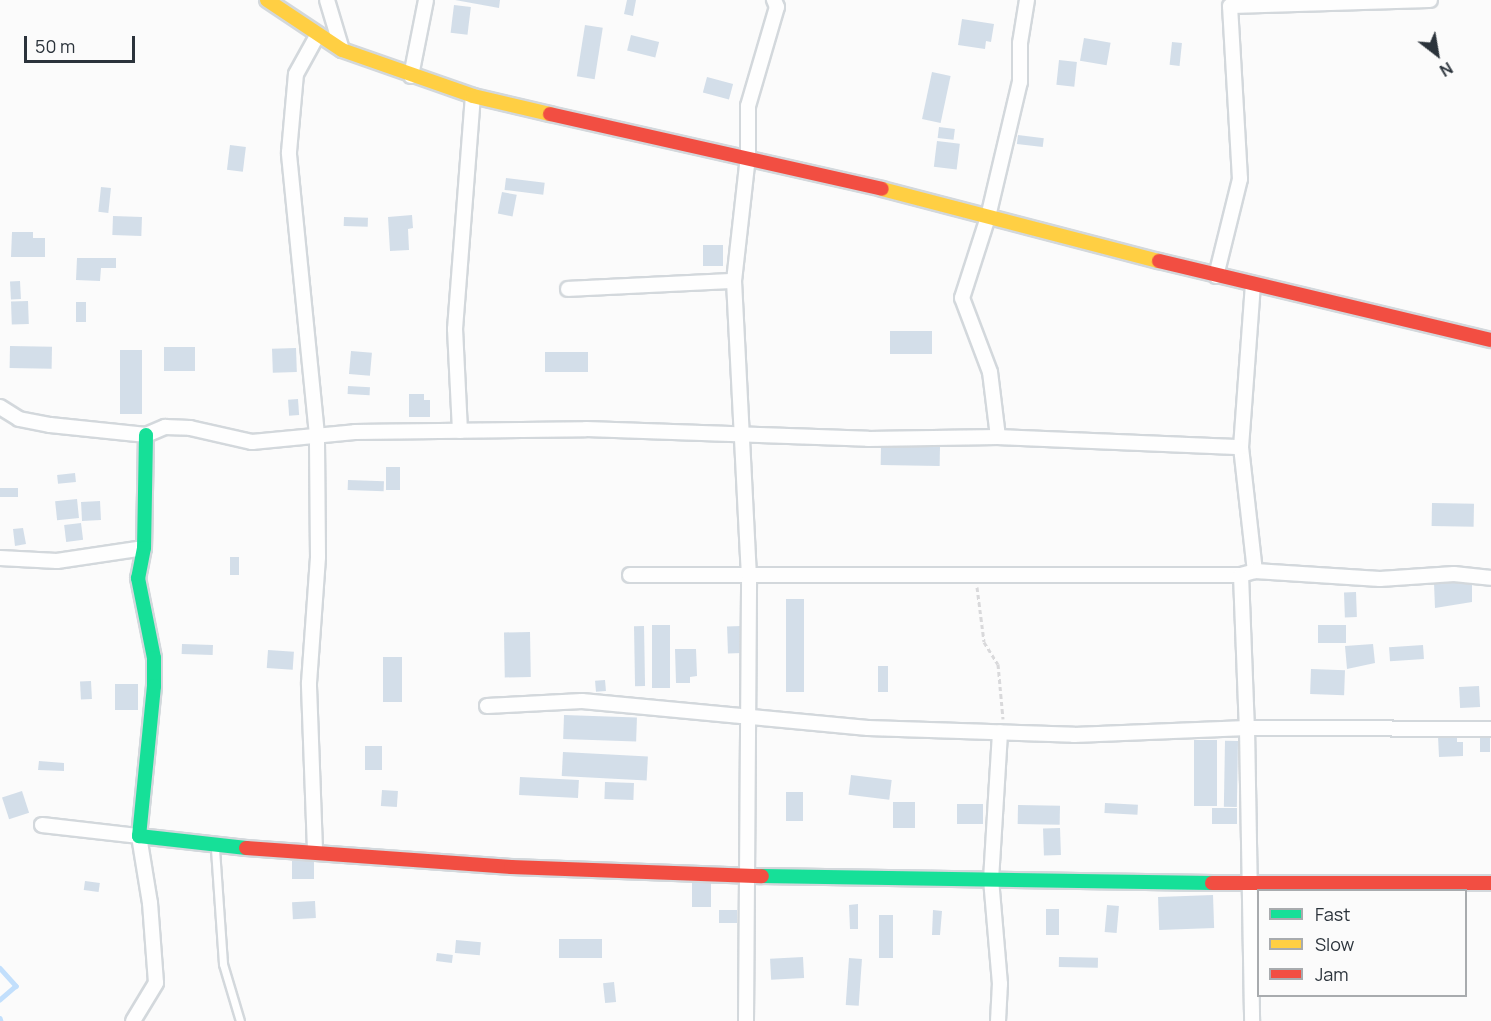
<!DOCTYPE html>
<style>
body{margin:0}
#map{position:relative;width:1491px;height:1021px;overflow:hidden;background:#fbfbfb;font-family:Manrope,sans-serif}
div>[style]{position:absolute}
.stream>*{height:4.5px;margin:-2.25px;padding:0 2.25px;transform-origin:2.25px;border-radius:2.25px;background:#c2dffc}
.building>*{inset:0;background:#d3dee9;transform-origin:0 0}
.path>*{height:3px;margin-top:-1.5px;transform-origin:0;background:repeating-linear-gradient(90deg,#d9d9db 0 4.5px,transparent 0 7.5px)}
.roads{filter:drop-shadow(2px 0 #d3d8dc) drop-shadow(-2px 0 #d3d8dc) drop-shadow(0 2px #d3d8dc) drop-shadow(0 -2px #d3d8dc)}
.lane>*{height:7px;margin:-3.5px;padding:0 3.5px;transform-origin:3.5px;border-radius:3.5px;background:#fefefe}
.street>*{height:14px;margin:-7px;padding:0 7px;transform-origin:7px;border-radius:7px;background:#fefefe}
.fast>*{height:14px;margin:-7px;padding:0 7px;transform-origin:7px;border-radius:7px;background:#16e098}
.slow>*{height:14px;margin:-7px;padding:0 7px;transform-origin:7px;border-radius:7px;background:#ffcf43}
.jam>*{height:14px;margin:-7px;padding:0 7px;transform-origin:7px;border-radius:7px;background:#f24e42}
span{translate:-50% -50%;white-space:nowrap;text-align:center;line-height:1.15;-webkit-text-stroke:4.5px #fbfbfb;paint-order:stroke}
.legend{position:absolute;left:1257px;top:889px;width:210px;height:108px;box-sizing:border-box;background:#fbfbfb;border:2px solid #a8abae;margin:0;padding:8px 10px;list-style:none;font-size:18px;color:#2b333b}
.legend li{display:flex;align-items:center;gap:12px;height:30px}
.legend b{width:30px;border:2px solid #a8abae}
.north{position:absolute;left:1407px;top:24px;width:60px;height:60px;-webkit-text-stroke:4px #fbfbfb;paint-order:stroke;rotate:149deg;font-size:16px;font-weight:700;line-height:24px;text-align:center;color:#2b333b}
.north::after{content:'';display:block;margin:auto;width:21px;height:27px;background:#2b333b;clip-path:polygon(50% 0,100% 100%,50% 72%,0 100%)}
.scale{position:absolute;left:24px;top:36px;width:111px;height:27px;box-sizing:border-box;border:3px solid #2b333b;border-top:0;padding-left:8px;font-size:18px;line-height:21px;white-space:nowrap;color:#2b333b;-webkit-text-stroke:4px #fbfbfb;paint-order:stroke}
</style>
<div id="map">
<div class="stream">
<i style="left:0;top:968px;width:24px;rotate:48deg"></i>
<i style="left:16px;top:986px;width:21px;rotate:139deg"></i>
<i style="left:0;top:1018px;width:3px;rotate:72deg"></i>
</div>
<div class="building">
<i style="clip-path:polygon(455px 0,500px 0,499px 8px)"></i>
<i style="clip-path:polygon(627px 0,636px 0,633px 16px,624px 14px)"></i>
<i style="left:454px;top:5px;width:17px;height:28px;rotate:7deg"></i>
<i style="clip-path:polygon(962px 19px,994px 24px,991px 42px,986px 41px,985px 49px,958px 45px)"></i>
<i style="left:585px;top:25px;width:18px;height:52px;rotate:9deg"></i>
<i style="left:631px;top:35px;width:29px;height:16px;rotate:14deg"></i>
<i style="left:1084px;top:38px;width:27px;height:23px;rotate:10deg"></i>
<i style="left:1172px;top:42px;width:10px;height:23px;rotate:6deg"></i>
<i style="left:1059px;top:60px;width:18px;height:25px;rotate:6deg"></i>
<i style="left:932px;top:72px;width:19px;height:48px;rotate:12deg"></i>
<i style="left:707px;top:77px;width:27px;height:16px;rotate:15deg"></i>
<i style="left:939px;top:127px;width:16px;height:11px;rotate:7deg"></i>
<i style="left:1018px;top:135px;width:26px;height:9px;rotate:7deg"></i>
<i style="left:937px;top:141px;width:23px;height:26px;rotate:7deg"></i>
<i style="left:230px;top:145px;width:16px;height:25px;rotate:7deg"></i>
<i style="left:506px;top:178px;width:39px;height:12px;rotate:7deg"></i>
<i style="left:101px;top:187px;width:10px;height:25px;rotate:6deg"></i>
<i style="left:502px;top:192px;width:15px;height:22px;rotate:11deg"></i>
<i style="clip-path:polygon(412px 215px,413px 228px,408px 229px,409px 250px,390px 251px,388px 217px)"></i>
<i style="left:113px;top:216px;width:29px;height:19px;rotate:2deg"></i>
<i style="left:344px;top:217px;width:24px;height:9px;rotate:2deg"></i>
<i style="clip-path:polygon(12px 232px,33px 232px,33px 238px,45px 238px,45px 257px,11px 257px)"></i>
<i style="left:723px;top:245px;width:21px;height:20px;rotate:90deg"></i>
<i style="clip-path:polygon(77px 258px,116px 258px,116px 268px,101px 268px,100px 281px,76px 280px)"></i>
<i style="left:20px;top:281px;width:18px;height:10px;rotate:87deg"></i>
<i style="left:28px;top:301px;width:23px;height:17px;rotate:88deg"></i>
<i style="left:76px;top:302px;width:10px;height:20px"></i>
<i style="left:932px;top:331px;width:23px;height:42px;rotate:90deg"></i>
<i style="left:10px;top:346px;width:42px;height:22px;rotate:1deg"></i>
<i style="left:195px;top:347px;width:24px;height:31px;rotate:90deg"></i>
<i style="left:296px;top:348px;width:24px;height:24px;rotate:88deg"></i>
<i style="left:120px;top:350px;width:22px;height:64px"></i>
<i style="left:351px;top:351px;width:21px;height:23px;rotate:5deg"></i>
<i style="left:588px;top:352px;width:20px;height:43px;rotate:90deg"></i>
<i style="left:348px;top:386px;width:22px;height:8px;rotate:3deg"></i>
<i style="clip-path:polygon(409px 394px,424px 394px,424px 400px,430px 400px,430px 417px,409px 417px)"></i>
<i style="left:298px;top:399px;width:16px;height:10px;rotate:86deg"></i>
<i style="left:881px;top:446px;width:59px;height:19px;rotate:1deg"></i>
<i style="left:386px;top:467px;width:14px;height:23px"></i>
<i style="left:75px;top:473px;width:9px;height:18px;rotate:84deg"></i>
<i style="left:348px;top:480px;width:36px;height:10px;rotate:2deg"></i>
<i style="left:18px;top:488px;width:9px;height:18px;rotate:90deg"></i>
<i style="left:77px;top:499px;width:19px;height:22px;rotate:84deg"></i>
<i style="left:100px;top:501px;width:19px;height:19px;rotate:87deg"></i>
<i style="left:1432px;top:503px;width:42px;height:23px;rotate:1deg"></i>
<i style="left:81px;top:523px;width:17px;height:17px;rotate:83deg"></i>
<i style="clip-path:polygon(23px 528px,26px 544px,15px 546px,13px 529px)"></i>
<i style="left:239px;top:557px;width:18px;height:9px;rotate:90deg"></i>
<i style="clip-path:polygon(1472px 582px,1472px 602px,1435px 608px,1434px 583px)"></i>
<i style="left:1356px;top:592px;width:25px;height:12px;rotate:88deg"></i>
<i style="left:786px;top:599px;width:18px;height:93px"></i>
<i style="left:652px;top:625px;width:18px;height:63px"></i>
<i style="left:1318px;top:625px;width:28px;height:18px"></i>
<i style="left:644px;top:626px;width:60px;height:10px;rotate:89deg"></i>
<i style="left:741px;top:626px;width:27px;height:14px;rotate:88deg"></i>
<i style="left:530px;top:632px;width:45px;height:26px;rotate:89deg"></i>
<i style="left:182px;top:644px;width:31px;height:10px;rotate:2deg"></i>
<i style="clip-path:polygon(1373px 644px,1375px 663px,1347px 669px,1345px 646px)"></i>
<i style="left:1423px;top:645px;width:14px;height:34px;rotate:86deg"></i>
<i style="clip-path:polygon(675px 649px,696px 649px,697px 676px,690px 677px,690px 683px,676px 683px)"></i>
<i style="left:268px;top:650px;width:26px;height:18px;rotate:4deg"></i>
<i style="left:402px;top:657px;width:45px;height:19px;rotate:90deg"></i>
<i style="left:878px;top:666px;width:10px;height:26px"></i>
<i style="left:1311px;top:669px;width:34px;height:25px;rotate:2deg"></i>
<i style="left:605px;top:680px;width:11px;height:10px;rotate:85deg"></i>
<i style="left:91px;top:681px;width:18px;height:11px;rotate:87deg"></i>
<i style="left:115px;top:684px;width:23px;height:26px"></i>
<i style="left:1479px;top:686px;width:21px;height:20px;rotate:87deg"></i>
<i style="left:564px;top:715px;width:73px;height:24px;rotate:2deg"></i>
<i style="left:1480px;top:734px;width:10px;height:18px"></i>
<i style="clip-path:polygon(1457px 735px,1457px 742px,1463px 742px,1463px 756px,1439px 757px,1438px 736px)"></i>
<i style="left:1194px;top:740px;width:23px;height:66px"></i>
<i style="left:1238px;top:741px;width:66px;height:13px;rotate:91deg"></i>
<i style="left:365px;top:746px;width:17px;height:24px"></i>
<i style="left:563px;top:752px;width:85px;height:24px;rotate:3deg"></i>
<i style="clip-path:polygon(39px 761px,64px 763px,64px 771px,38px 770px)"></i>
<i style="left:851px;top:775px;width:41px;height:20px;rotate:7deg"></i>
<i style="left:520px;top:777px;width:59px;height:18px;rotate:3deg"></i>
<i style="left:605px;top:782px;width:29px;height:17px;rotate:2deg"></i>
<i style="left:382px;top:790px;width:16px;height:16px;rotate:4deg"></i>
<i style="left:22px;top:791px;width:23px;height:21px;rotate:72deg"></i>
<i style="left:786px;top:792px;width:17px;height:29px"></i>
<i style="left:915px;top:802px;width:26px;height:22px;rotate:90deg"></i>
<i style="left:1105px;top:803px;width:33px;height:10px;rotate:3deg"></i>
<i style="left:983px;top:804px;width:20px;height:26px;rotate:90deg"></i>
<i style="left:1018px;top:805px;width:42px;height:19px;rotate:1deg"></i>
<i style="left:1212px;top:808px;width:25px;height:16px"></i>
<i style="left:1060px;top:828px;width:27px;height:17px;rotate:88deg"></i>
<i style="left:292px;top:861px;width:22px;height:18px"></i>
<i style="left:692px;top:880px;width:19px;height:27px"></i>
<i style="left:85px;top:881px;width:15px;height:9px;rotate:8deg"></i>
<i style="left:1213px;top:895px;width:33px;height:55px;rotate:88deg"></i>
<i style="left:315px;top:901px;width:17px;height:23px;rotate:87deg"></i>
<i style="clip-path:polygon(858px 904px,858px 929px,850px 929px,849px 905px)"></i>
<i style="left:1107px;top:905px;width:12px;height:27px;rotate:5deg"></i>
<i style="left:1046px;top:909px;width:13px;height:26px"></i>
<i style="left:719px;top:910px;width:18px;height:13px"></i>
<i style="clip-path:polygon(933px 910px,942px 911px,940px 935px,932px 935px)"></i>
<i style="left:879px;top:915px;width:14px;height:43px"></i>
<i style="left:559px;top:939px;width:43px;height:19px"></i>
<i style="left:456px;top:940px;width:25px;height:13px;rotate:5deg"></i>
<i style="left:437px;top:953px;width:16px;height:8px;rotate:7deg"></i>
<i style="left:803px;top:957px;width:21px;height:33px;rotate:87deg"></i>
<i style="left:1059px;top:957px;width:39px;height:10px;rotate:1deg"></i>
<i style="left:849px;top:958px;width:13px;height:47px;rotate:4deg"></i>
<i style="left:614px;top:982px;width:20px;height:11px;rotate:84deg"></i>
</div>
<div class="path">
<i style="left:977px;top:587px;width:55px;rotate:82.7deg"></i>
<i style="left:984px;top:642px;width:26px;rotate:58deg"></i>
<i style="left:998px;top:664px;width:55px;rotate:84.8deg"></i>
</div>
<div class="roads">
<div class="lane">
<i style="left:215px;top:849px;width:115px;rotate:86deg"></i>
<i style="left:223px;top:964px;width:59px;rotate:73.4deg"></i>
</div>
<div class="street">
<i style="left:327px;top:0;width:52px;rotate:73.3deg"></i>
<i style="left:411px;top:76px;width:77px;rotate:-78.8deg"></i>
<i style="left:1216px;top:276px;width:100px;rotate:-76.1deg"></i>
<i style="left:1240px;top:179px;width:173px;rotate:-93.3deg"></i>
<i style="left:1230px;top:6px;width:200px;rotate:-1.7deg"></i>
<i style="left:1253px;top:284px;width:163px;rotate:94.2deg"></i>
<i style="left:1241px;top:447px;width:125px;rotate:83.6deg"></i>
<i style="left:568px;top:289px;width:166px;rotate:-2.8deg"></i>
<i style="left:0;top:407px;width:22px;rotate:32deg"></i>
<i style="left:19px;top:419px;width:32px;rotate:11deg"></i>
<i style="left:50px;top:425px;width:97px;rotate:5.9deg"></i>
<i style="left:146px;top:435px;width:21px;rotate:-23deg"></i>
<i style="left:165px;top:427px;width:25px;rotate:2deg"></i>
<i style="left:190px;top:428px;width:64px;rotate:12.7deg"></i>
<i style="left:252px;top:442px;width:103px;rotate:-5.5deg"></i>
<i style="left:355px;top:432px;width:231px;rotate:-0.7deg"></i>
<i style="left:586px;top:429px;width:282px;rotate:2deg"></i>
<i style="left:868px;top:439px;width:130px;rotate:-0.9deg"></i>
<i style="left:998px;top:437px;width:243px;rotate:2.4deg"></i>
<i style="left:460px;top:431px;width:102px;rotate:-92.8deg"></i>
<i style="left:455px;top:329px;width:234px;rotate:-85.6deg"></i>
<i style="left:998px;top:437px;width:65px;rotate:-97deg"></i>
<i style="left:990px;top:372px;width:79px;rotate:-110.7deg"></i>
<i style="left:962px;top:298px;width:85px;rotate:-72.2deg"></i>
<i style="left:988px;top:217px;width:139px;rotate:-76.7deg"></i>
<i style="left:1020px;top:82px;width:39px;rotate:-90deg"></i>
<i style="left:1020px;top:43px;width:44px;rotate:-80.8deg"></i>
<i style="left:0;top:558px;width:57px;rotate:3deg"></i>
<i style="left:57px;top:561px;width:88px;rotate:-8.5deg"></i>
<i style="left:630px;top:575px;width:611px"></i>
<i style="left:1241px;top:575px;width:15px;rotate:-16deg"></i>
<i style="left:1255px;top:571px;width:125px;rotate:3.7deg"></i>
<i style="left:1380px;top:579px;width:74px;rotate:-3.9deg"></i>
<i style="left:1454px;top:574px;width:37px;rotate:6deg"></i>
<i style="left:1241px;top:575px;width:153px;rotate:87.8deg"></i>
<i style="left:1247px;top:728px;width:244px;rotate:0.2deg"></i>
<i style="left:487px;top:706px;width:95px;rotate:-3deg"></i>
<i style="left:582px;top:701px;width:287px;rotate:5.4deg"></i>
<i style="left:868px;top:728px;width:206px;rotate:1.9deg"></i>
<i style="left:1074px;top:735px;width:173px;rotate:-2.3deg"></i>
<i style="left:1247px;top:728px;width:293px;rotate:89deg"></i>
<i style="left:42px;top:825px;width:98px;rotate:6.5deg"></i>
<i style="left:139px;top:836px;width:68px;rotate:80.7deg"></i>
<i style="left:150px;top:903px;width:80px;rotate:85.7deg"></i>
<i style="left:156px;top:983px;width:44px;rotate:121.2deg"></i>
<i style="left:315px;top:850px;width:167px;rotate:-92.1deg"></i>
<i style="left:309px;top:683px;width:126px;rotate:-85.9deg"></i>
<i style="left:318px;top:557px;width:122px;rotate:-90.5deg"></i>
<i style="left:317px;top:435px;width:284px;rotate:-95.7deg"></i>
<i style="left:289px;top:152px;width:78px;rotate:-84.9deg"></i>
<i style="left:296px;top:74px;width:43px;rotate:-61.1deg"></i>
<i style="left:746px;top:1021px;width:444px;rotate:-89.6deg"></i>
<i style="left:749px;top:577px;width:296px;rotate:-92.9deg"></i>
<i style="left:734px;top:281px;width:125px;rotate:-83.6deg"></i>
<i style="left:748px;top:157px;width:51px;rotate:-90deg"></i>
<i style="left:748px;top:106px;width:103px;rotate:-73.7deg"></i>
<i style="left:777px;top:7px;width:8px;rotate:-113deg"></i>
<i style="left:998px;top:1021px;width:37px;rotate:-87deg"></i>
<i style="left:1000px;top:984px;width:104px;rotate:-94.9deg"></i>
<i style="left:991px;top:880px;width:148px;rotate:-86.5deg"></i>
</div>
<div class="fast">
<i style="left:146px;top:435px;width:113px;rotate:91deg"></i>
<i style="left:144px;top:548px;width:31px;rotate:101deg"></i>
<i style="left:138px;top:578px;width:82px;rotate:78.7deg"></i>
<i style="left:154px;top:658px;width:28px;rotate:90deg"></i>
<i style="left:154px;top:686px;width:151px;rotate:95.7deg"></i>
<i style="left:139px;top:836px;width:108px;rotate:6.4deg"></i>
<i style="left:762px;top:876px;width:450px;rotate:0.9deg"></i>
</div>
<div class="slow">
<i style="left:267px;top:0;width:90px;rotate:33.7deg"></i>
<i style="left:342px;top:50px;width:139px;rotate:19.3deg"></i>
<i style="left:473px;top:96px;width:79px;rotate:13.2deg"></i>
<i style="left:882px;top:189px;width:286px;rotate:14.6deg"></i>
</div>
<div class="jam">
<i style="left:550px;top:114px;width:340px;rotate:12.7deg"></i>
<i style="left:1159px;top:261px;width:341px;rotate:13.4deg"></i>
<i style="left:246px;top:848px;width:266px;rotate:4.1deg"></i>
<i style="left:511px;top:867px;width:251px;rotate:2.1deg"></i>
<i style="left:1212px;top:883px;width:279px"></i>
</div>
</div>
<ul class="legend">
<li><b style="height:8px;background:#16e098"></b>Fast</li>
<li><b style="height:8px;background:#ffcf43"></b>Slow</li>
<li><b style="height:8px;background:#f24e42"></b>Jam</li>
</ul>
<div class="north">N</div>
<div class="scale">50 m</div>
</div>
